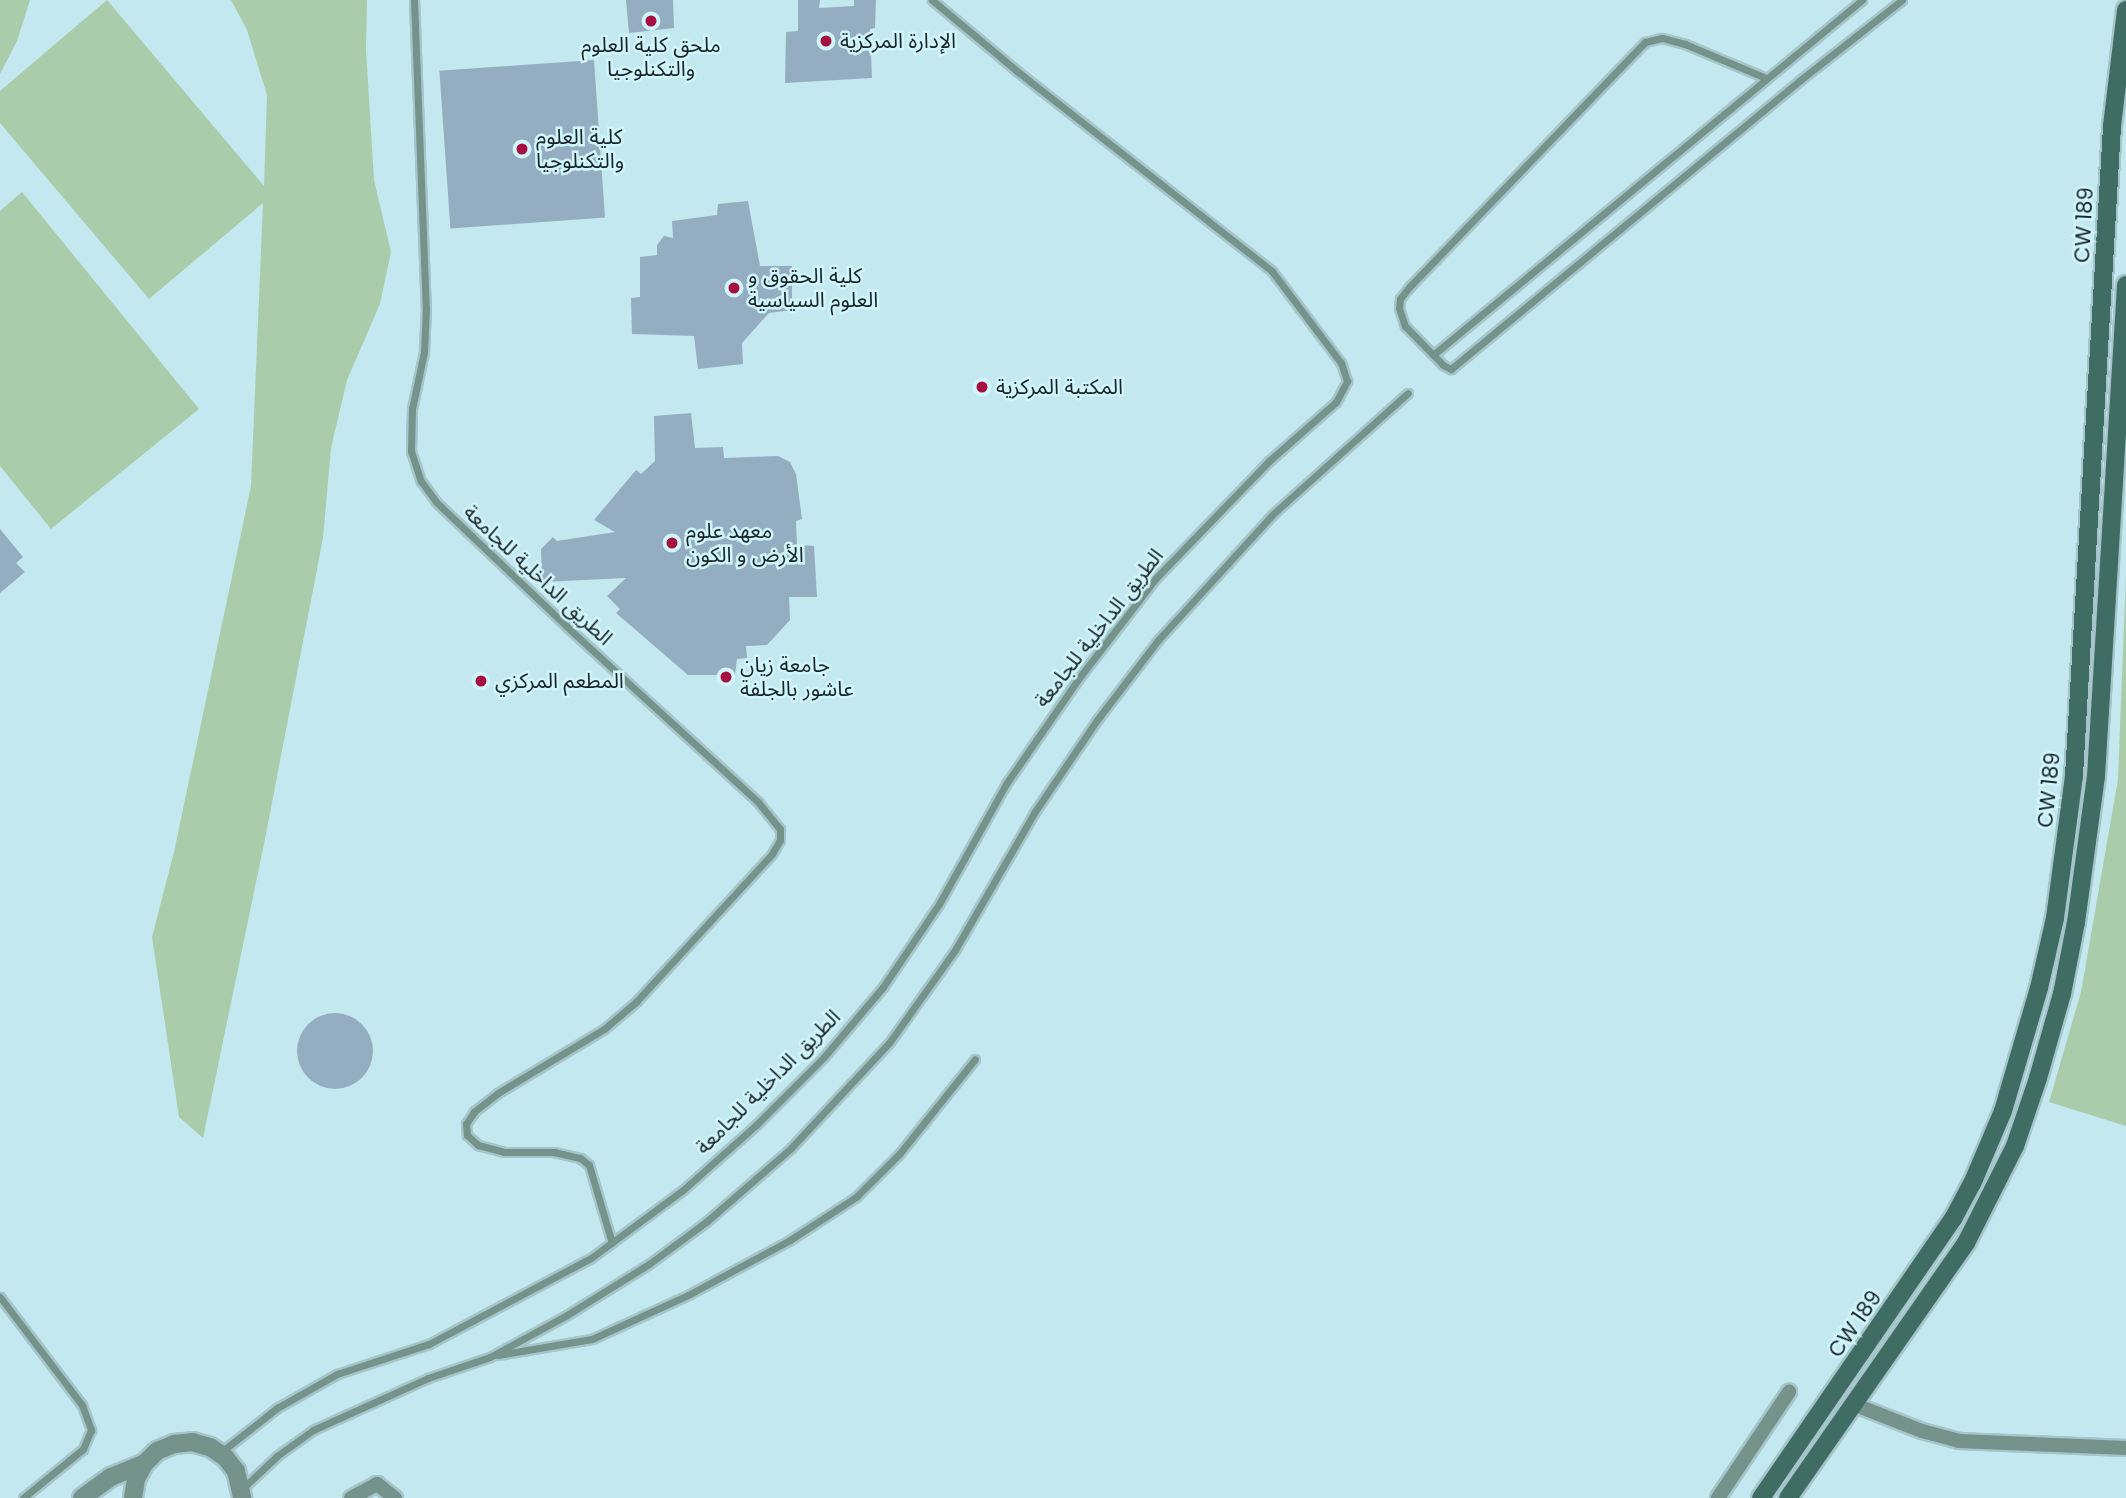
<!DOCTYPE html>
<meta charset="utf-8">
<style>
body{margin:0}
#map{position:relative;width:2126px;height:1498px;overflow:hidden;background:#c4e8ef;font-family:Poppins,"Noto Sans Arabic",sans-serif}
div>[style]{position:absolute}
.green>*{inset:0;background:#aaccab}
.building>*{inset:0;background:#95adc0;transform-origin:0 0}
.round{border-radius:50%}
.roads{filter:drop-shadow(2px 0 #a5c5cb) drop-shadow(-2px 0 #a5c5cb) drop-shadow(0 2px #a5c5cb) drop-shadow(0 -2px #a5c5cb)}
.service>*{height:7px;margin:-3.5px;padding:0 3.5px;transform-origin:3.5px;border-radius:3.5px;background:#75938b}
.minor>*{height:14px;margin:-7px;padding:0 7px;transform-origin:7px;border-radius:7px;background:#75938b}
.tertiary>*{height:18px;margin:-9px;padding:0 9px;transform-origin:9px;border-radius:9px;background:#75938b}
.secondary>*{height:18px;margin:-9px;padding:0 9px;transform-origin:9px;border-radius:9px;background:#3f6d63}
.dots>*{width:19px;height:19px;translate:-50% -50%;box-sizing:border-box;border:4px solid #d1f5fc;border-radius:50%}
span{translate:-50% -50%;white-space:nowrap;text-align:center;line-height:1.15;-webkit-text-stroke:5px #d1f5fc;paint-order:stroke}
.poi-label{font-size:21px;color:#172427}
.left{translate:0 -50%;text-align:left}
.street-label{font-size:21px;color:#172427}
</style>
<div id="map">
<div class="green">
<i style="clip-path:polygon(0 0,30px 0,17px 41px,0 74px)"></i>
<i style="clip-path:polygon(107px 0,264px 186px,267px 95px,247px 30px,231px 0,367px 0,366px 50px,374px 180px,391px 252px,380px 304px,347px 380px,331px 448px,323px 538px,265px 839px,203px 1138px,179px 1117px,152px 937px,174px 852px,251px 486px,263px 203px,149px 299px,0 123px,0 91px)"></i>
<i style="clip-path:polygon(22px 192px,199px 409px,51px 529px,0 466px,0 211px)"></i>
<i style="clip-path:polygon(2126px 574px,2126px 1126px,2049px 1102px,2081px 992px,2118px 779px)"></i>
</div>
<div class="building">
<i style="clip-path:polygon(626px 0,673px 0,674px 28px,629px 33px)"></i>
<i style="clip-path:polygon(798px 0,820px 0,819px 8px,854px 6px,854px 0,876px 0,875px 28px,870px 29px,872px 78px,785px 83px,786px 32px,798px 31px)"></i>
<i style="left:594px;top:60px;width:158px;height:155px;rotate:86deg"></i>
<i style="clip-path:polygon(748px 201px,760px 266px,792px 266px,792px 310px,769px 313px,742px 343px,743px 364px,698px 369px,694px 336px,632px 334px,631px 298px,640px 297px,640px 257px,657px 255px,657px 245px,664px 236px,673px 238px,672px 221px,717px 215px,718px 204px)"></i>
<i style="clip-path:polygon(691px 413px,695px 448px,723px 447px,724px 458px,778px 456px,790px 462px,796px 474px,802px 519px,796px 521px,797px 545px,814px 546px,817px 597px,789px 597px,790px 620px,767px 645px,746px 646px,747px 658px,737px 659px,735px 675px,688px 675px,616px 613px,620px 609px,607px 596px,626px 578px,542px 582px,541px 549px,553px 537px,557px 541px,615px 532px,594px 520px,636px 470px,641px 474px,655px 461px,654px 416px)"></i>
<i style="clip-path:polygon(0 529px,23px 557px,16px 563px,25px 572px,0 593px)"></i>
<i class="round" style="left:297px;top:1013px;width:76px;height:76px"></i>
</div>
<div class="roads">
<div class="service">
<i style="left:414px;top:0;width:308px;rotate:87.8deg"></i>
<i style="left:426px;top:308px;width:44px;rotate:92.6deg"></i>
<i style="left:424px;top:352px;width:58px;rotate:101.9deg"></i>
<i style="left:412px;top:409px;width:42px;rotate:91.4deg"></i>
<i style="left:411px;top:451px;width:32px;rotate:72deg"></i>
<i style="left:421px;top:481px;width:26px;rotate:54deg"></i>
<i style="left:436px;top:502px;width:180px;rotate:43.6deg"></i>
<i style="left:566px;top:626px;width:260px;rotate:42.5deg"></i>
<i style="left:758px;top:802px;width:35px;rotate:51deg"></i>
<i style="left:780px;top:829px;width:11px;rotate:90deg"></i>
<i style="left:780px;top:840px;width:16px;rotate:120deg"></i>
<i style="left:772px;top:854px;width:200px;rotate:132.6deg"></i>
<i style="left:637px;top:1001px;width:43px;rotate:139.7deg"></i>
<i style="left:604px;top:1029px;width:124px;rotate:148.9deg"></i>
<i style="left:498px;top:1093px;width:31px;rotate:142deg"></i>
<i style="left:474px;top:1112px;width:14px;rotate:124deg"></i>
<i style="left:466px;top:1124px;width:11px;rotate:85deg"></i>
<i style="left:467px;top:1135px;width:15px;rotate:42deg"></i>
<i style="left:478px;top:1145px;width:27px;rotate:15deg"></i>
<i style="left:504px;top:1152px;width:50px"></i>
<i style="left:554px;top:1152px;width:27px;rotate:13deg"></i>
<i style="left:580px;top:1158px;width:11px;rotate:38deg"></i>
<i style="left:589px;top:1165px;width:81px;rotate:73.6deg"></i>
<i style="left:1766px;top:78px;width:88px;rotate:-157.2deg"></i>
<i style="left:1685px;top:44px;width:24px;rotate:-165deg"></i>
<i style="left:1662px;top:38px;width:17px;rotate:167deg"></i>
<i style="left:1645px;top:42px;width:339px;rotate:133.9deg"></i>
<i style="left:1410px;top:286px;width:16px;rotate:128deg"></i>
<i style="left:1400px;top:299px;width:9px;rotate:96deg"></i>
<i style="left:1399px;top:308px;width:19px;rotate:72deg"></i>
<i style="left:1405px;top:326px;width:54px;rotate:45.7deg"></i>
<i style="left:1443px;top:365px;width:9px;rotate:27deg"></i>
<i style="left:1451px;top:369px;width:452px;rotate:-39.6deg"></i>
<i style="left:1799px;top:81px;width:131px;rotate:-38.2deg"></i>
<i style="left:1433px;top:355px;width:557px;rotate:-39.61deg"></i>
<i style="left:0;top:1297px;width:136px;rotate:52.8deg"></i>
<i style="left:82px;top:1405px;width:27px;rotate:70deg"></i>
<i style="left:91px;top:1430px;width:21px;rotate:113deg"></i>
<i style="left:83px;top:1449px;width:77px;rotate:140.8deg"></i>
<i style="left:498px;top:1355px;width:95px;rotate:-9.7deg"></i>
<i style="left:592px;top:1339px;width:106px;rotate:-24.6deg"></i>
<i style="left:688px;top:1295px;width:116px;rotate:-28.3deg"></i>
<i style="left:790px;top:1240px;width:79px;rotate:-33.1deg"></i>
<i style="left:856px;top:1197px;width:62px;rotate:-45deg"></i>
<i style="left:900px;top:1153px;width:120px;rotate:-51.4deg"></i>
<i style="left:220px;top:1453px;width:73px;rotate:-38.3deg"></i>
<i style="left:277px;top:1408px;width:69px;rotate:-29.5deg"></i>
<i style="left:337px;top:1374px;width:97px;rotate:-18.1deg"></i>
<i style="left:429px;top:1344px;width:183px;rotate:-28deg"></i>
<i style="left:591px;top:1258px;width:114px;rotate:-36.5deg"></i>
<i style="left:683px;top:1190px;width:98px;rotate:-41.7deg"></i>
<i style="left:756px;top:1125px;width:96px;rotate:-45deg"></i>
<i style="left:824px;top:1057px;width:92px;rotate:-49.9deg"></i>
<i style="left:883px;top:987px;width:100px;rotate:-56deg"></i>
<i style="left:939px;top:904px;width:137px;rotate:-60.8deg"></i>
<i style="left:1006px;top:784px;width:129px;rotate:-55.4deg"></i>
<i style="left:1079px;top:678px;width:126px;rotate:-52.4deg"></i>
<i style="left:1156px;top:578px;width:163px;rotate:-46deg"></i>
<i style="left:1269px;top:461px;width:89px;rotate:-41.4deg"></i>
<i style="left:1336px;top:402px;width:24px;rotate:-62deg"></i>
<i style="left:1347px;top:381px;width:19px;rotate:-108deg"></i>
<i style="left:1341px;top:363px;width:115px;rotate:-126.9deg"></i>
<i style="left:1272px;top:271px;width:324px;rotate:-141.9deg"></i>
<i style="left:1017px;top:71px;width:111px;rotate:-140.1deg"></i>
<i style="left:242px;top:1489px;width:48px;rotate:-43.3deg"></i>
<i style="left:277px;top:1456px;width:44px;rotate:-35.8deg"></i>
<i style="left:313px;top:1430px;width:126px;rotate:-24.3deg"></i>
<i style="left:428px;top:1378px;width:65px;rotate:-18.7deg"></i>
<i style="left:490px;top:1357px;width:88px;rotate:-28.6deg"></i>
<i style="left:567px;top:1315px;width:97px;rotate:-31.9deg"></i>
<i style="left:649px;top:1264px;width:71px;rotate:-36.4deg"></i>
<i style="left:706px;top:1222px;width:113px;rotate:-41deg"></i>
<i style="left:791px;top:1148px;width:144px;rotate:-47deg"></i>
<i style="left:889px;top:1043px;width:114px;rotate:-54.6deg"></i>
<i style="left:955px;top:950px;width:158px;rotate:-60deg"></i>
<i style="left:1034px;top:813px;width:112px;rotate:-55.9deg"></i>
<i style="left:1097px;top:720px;width:102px;rotate:-52.6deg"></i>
<i style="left:1159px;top:639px;width:169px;rotate:-47.6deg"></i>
<i style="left:1273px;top:514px;width:181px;rotate:-41.9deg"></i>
</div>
<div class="minor">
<i style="left:1853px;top:1404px;width:74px;rotate:21.4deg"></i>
<i style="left:1922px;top:1431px;width:38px;rotate:15deg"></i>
<i style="left:1959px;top:1441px;width:167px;rotate:2.4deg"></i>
<i style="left:351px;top:1498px;width:30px;rotate:-28deg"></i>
<i style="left:377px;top:1484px;width:23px;rotate:38deg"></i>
<i style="left:1718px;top:1498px;width:128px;rotate:-56.2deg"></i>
</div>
<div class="tertiary">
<i style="left:82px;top:1498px;width:36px;rotate:-36deg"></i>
<i style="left:111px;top:1477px;width:35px;rotate:-22deg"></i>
<i style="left:133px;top:1498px;width:19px;rotate:-81deg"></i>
<i style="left:136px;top:1479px;width:17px;rotate:-62deg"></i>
<i style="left:144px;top:1464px;width:18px;rotate:-45deg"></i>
<i style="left:157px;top:1451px;width:18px;rotate:-22deg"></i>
<i style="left:174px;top:1444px;width:18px;rotate:-6deg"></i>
<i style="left:192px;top:1442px;width:19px;rotate:16deg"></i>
<i style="left:210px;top:1447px;width:18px;rotate:34deg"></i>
<i style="left:225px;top:1457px;width:18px;rotate:52deg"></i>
<i style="left:236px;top:1471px;width:28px;rotate:77deg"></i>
</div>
<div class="secondary">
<i style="left:1761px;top:1498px;width:339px;rotate:-55.5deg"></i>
<i style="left:1953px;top:1219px;width:40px;rotate:-62deg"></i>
<i style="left:1972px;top:1184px;width:79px;rotate:-67deg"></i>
<i style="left:2003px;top:1111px;width:128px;rotate:-73.7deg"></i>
<i style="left:2039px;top:988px;width:72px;rotate:-77.1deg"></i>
<i style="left:2055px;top:918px;width:143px;rotate:-82.4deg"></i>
<i style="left:2074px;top:776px;width:651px;rotate:-86.65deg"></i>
<i style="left:2112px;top:126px;width:117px;rotate:-83.1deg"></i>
<i style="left:1788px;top:1498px;width:311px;rotate:-55.1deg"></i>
<i style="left:1966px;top:1243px;width:109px;rotate:-63.2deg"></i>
<i style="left:2015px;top:1146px;width:72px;rotate:-71.3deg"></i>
<i style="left:2038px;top:1078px;width:87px;rotate:-74.1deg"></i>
<i style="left:2062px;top:994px;width:73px;rotate:-79deg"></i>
<i style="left:2076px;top:922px;width:147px;rotate:-82.2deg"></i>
<i style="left:2096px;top:776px;width:492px;rotate:-86.5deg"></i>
</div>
</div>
<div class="dots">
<i style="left:651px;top:21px;background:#a70f40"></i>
<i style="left:826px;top:41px;background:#a70f40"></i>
<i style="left:522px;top:149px;background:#a70f40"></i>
<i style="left:734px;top:288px;background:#a70f40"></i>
<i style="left:982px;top:387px;background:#a70f40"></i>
<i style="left:672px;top:543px;background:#a70f40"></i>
<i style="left:726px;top:677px;background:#a70f40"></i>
<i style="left:481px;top:681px;background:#a70f40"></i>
</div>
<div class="poi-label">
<span class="left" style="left:840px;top:41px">الإدارة المركزية</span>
<span style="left:651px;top:57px">ملحق كلية العلوم<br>والتكنلوجيا</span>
<span class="left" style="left:536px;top:149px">كلية العلوم<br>والتكنلوجيا</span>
<span class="left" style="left:748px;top:288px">كلية الحقوق و<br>العلوم السياسية</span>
<span class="left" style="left:996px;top:387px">المكتبة المركزية</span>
<span class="left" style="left:686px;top:543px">معهد علوم<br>الأرض و الكون</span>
<span class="left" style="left:740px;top:677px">جامعة زيان<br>عاشور بالجلفة</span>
<span class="left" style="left:495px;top:681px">المطعم المركزي</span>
</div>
<div class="street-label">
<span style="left:2084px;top:225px;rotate:-87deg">CW 189</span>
<span style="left:538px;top:575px;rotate:43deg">الطريق الداخلية للجامعة</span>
<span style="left:1099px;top:628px;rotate:-52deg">الطريق الداخلية للجامعة</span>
<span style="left:2049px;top:790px;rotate:-84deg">CW 189</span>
<span style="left:768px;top:1082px;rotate:-45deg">الطريق الداخلية للجامعة</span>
<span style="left:1855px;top:1324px;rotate:-55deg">CW 189</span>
</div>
</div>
